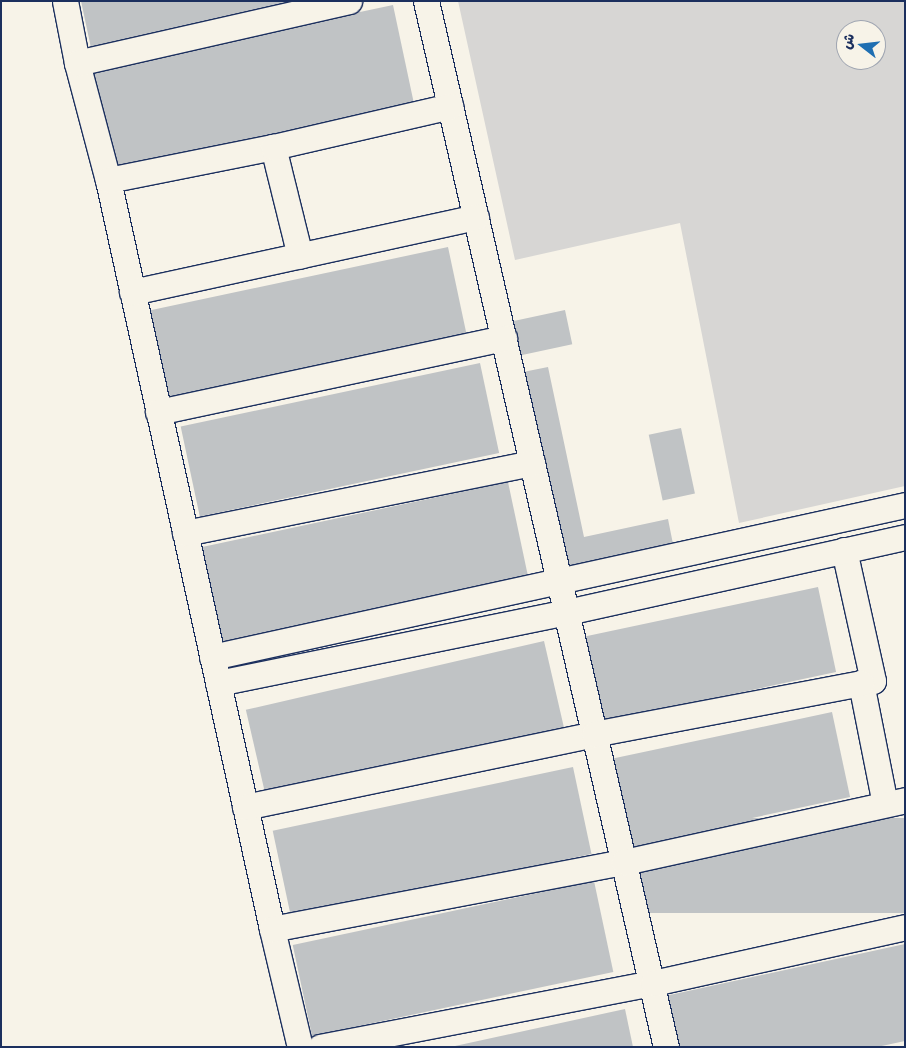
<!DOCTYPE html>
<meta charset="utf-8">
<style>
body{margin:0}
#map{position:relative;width:906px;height:1048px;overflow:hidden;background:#f7f3e8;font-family:"Patrick Hand","Playpen Sans Arabic",sans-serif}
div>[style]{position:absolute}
.green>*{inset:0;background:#d7d6d4}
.building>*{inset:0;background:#c0c3c5;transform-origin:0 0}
.roads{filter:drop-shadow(1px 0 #1b2f5e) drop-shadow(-1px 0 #1b2f5e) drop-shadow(0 1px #1b2f5e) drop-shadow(0 -1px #1b2f5e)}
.minor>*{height:25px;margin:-12.5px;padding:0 12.5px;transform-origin:12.5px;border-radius:12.5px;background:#f7f3e8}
span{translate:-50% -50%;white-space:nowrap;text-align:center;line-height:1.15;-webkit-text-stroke:4px #f7f3e8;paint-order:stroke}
.frame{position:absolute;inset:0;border:2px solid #1b2f5e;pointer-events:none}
.north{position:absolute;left:836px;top:20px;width:50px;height:50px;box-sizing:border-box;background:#f7f3e8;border:1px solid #9fa5b1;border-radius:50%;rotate:286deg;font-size:14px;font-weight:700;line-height:20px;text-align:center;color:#1b2f5e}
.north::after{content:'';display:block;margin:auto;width:18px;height:22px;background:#1f6fb2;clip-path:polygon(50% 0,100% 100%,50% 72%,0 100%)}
</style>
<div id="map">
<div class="green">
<i style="clip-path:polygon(evenodd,458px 1px,905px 1px,905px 486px,739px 523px,680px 223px,515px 260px,458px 1px,846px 30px,876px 30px,876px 60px,846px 60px,846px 30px)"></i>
</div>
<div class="building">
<i style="clip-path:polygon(81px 1px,303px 1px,91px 48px)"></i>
<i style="left:393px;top:5px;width:103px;height:311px;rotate:78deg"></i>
<i style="left:448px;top:247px;width:93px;height:309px;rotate:78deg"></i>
<i style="left:565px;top:310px;width:35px;height:56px;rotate:78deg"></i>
<i style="left:480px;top:363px;width:92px;height:306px;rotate:78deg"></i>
<i style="clip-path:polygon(548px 367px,584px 537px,668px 519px,673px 544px,565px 567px,523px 372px)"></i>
<i style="left:681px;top:428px;width:67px;height:33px;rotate:78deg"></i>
<i style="left:508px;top:482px;width:97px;height:315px;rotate:78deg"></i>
<i style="left:818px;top:587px;width:87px;height:242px;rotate:78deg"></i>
<i style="left:544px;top:641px;width:92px;height:306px;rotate:77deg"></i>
<i style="left:832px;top:712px;width:87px;height:230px;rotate:78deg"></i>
<i style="left:573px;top:767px;width:89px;height:307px;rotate:78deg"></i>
<i style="left:905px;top:818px;width:95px;height:274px;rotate:90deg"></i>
<i style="left:594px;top:881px;width:93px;height:308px;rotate:78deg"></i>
<i style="clip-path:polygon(905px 944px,905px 1041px,877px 1047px,676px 1047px,665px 996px)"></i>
<i style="clip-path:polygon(625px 1009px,633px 1047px,455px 1047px,455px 1046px)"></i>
</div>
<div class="roads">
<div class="minor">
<i style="left:65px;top:1px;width:63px;rotate:79deg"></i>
<i style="left:77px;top:63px;width:121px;rotate:75.2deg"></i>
<i style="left:108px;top:180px;width:767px;rotate:77.65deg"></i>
<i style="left:272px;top:929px;width:121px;rotate:76.7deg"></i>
<i style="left:426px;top:1px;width:1073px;rotate:77.08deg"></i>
<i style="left:77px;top:63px;width:279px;rotate:-12.8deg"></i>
<i style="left:273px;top:147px;width:112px;rotate:76.1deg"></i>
<i style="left:108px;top:180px;width:168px;rotate:-11.3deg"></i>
<i style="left:273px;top:147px;width:182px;rotate:-13deg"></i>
<i style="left:132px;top:292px;width:352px;rotate:-12.3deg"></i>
<i style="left:158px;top:412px;width:354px;rotate:-12.1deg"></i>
<i style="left:185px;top:533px;width:354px;rotate:-11.4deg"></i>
<i style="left:844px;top:550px;width:134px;rotate:77.5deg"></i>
<i style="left:873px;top:681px;width:12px;rotate:171deg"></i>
<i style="left:861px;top:683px;width:123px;rotate:78.8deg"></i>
<i style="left:212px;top:657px;width:709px;rotate:-12.37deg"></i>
<i style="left:218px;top:683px;width:356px;rotate:-11.5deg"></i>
<i style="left:567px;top:612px;width:346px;rotate:-12.5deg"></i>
<i style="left:245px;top:807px;width:357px;rotate:-11.8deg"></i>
<i style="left:594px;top:734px;width:272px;rotate:-10.8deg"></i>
<i style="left:272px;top:929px;width:358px;rotate:-10.8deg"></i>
<i style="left:624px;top:862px;width:288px;rotate:-12.4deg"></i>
<i style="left:320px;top:1047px;width:339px;rotate:-10.9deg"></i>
<i style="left:653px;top:983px;width:258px;rotate:-12.5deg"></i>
</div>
</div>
<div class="frame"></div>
<div class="north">ش</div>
</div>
